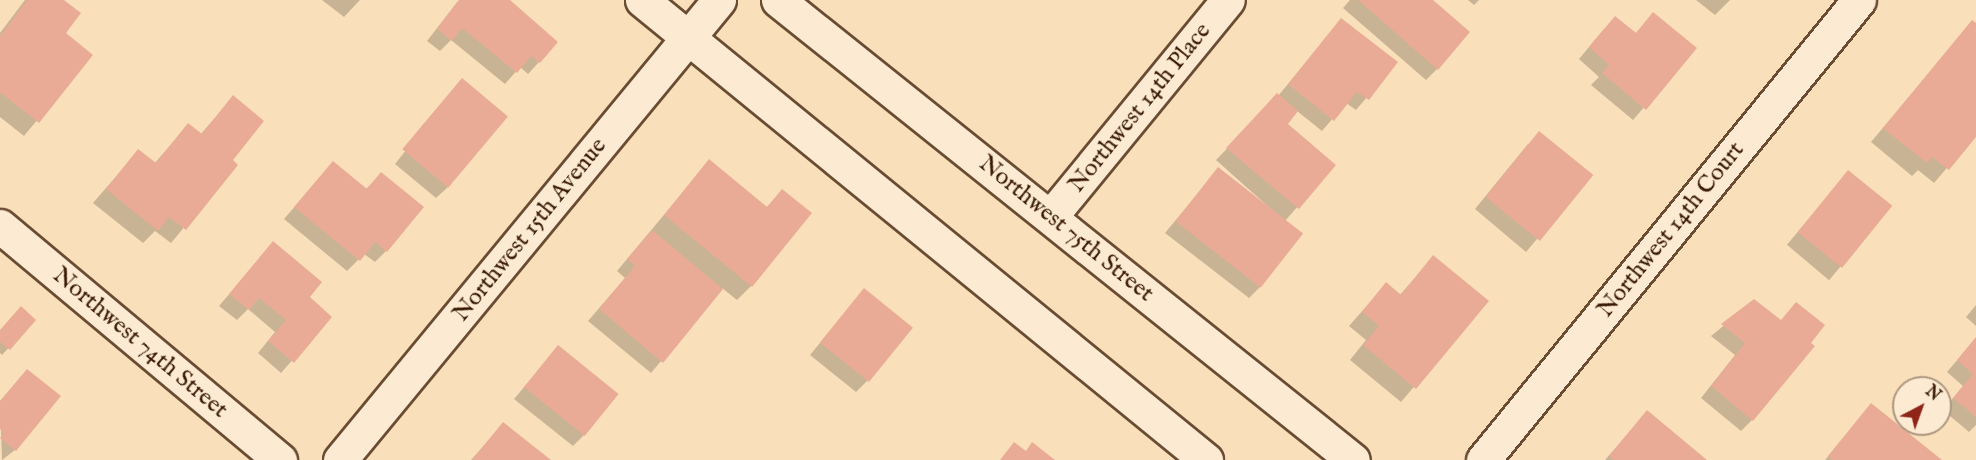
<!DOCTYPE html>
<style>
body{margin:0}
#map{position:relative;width:1976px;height:460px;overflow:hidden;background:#fae0ba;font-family:"IM FELL English",serif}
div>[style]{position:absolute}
.shadow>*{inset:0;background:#0003;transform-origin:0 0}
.building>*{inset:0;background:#eaab96;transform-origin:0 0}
.roads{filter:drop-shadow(2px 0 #6a4c33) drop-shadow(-2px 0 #6a4c33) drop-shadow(0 2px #6a4c33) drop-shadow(0 -2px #6a4c33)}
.minor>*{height:33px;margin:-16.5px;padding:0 16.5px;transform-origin:16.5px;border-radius:16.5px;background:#fcebd2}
span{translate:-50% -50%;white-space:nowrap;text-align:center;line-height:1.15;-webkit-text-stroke:6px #fcebd2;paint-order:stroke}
.street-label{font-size:24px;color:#3a1a06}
.north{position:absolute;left:1892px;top:376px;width:60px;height:60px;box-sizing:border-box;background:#fcebd2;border:2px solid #ae9780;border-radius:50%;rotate:41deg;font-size:16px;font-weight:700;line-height:24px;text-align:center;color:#3a1a06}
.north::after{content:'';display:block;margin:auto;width:21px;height:27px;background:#8f2418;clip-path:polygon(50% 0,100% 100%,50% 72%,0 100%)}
</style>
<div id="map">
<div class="shadow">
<i style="clip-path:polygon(25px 0,62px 0,64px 34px,91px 55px,24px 136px,0 117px,0 33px)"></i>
<i style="clip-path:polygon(322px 0,360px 0,344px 17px)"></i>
<i style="clip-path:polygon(507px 0,539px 62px,528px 74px,520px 67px,505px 84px,451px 40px,440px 51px,427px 41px,458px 1px)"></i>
<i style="clip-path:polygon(1350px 0,1430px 0,1437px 69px,1426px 80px,1343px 8px)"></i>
<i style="clip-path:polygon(1468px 0,1479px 0,1474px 5px)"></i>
<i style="clip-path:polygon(1696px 0,1730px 0,1715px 15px)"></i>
<i style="clip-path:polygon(1654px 14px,1695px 48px,1633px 120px,1591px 85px,1599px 77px,1579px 59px,1604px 29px,1635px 34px)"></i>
<i style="clip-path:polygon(1341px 20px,1396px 63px,1356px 110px,1346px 103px,1322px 131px,1297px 111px,1286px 125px,1334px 165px,1285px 221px,1260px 287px,1249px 298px,1165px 233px,1218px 169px,1281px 218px,1216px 160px,1278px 96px)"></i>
<i style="clip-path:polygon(1972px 22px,1976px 25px,1976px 134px,1934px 183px,1918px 170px,1912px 176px,1871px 142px)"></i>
<i style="clip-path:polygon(462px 80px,448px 187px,436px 198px,395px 164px)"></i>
<i style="clip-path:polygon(233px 97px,231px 160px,236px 165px,171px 243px,155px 231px,143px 243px,93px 203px,138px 151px,154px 164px,188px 125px,200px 135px)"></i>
<i style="clip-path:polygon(1528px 144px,1591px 175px,1526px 252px,1475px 209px)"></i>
<i style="clip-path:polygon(709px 161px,766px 208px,782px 191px,810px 213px,751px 286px,737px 300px,722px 288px,651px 373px,588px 321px,625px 278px,617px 271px)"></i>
<i style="left:1848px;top:172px;width:55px;height:95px;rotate:40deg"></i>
<i style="clip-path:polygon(381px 174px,386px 251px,375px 262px,364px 254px,347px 271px,284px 219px,322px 175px,365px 190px)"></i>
<i style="clip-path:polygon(273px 243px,308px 297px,330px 317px,281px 373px,258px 353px,275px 332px,248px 309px,237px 320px,219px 306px)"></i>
<i style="clip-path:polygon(1433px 257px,1487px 301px,1401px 402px,1350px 360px,1366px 340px,1349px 326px,1386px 284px,1399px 296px)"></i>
<i style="clip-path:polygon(864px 290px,867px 381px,856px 392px,810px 355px)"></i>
<i style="clip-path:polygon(1754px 301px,1752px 420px,1741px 431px,1701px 398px,1735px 355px,1711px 336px)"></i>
<i style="clip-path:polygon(1976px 305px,1976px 326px,1966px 317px)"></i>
<i style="clip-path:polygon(34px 320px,2px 355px,0 353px,0 332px)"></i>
<i style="clip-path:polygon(1976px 338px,1976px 425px,1969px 432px,1943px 410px,1963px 386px,1947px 372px)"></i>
<i style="clip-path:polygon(558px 347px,584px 435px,573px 446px,514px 399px)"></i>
<i style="clip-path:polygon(27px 371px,15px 450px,2px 460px,0 401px)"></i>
<i style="clip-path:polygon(1871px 405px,1939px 460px,1825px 460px)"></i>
<i style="clip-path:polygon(1647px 412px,1705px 460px,1605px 460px)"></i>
<i style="clip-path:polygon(503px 424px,548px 460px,471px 460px)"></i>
</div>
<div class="building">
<i style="clip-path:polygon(27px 0,64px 0,81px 13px,66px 33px,93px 55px,39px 123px,0 92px,0 36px)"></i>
<i style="clip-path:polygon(459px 0,510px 0,558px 42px,540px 63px,531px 56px,517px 73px,462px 28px,452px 41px,437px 29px)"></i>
<i style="clip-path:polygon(1358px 0,1433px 0,1470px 32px,1438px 70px)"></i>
<i style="clip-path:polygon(1653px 12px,1697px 48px,1646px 110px,1602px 73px,1609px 65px,1589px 47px,1615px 16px,1636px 33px)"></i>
<i style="clip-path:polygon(1341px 18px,1398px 62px,1369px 100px,1357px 92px,1334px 121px,1288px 84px)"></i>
<i style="clip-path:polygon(1972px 20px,1976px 23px,1976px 137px,1949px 170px,1932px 157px,1927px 163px,1883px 128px)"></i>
<i style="left:462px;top:78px;width:60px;height:93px;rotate:40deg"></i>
<i style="clip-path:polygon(1277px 93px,1298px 111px,1288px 124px,1336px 165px,1299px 209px,1226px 148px)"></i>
<i style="clip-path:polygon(233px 95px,264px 121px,233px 160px,238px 165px,186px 230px,169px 217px,158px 231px,106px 189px,138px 149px,156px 163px,188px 123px,202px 134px)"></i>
<i style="left:1539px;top:131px;width:70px;height:85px;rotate:39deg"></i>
<i style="clip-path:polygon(709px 159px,767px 207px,782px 189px,812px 213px,752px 287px,664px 215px)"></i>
<i style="clip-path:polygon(333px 161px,367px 189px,381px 172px,424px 207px,387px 252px,375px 242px,360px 261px,294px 207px)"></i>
<i style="left:1218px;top:167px;width:108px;height:69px;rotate:38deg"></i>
<i style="left:1848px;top:170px;width:57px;height:80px;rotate:39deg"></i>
<i style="clip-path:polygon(652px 230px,723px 289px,663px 363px,599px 309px,635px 266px,627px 259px)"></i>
<i style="clip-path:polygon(273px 241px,322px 282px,310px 297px,332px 317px,294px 363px,268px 341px,286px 320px,259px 298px,249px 310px,229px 294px)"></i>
<i style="clip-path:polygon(1433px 255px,1489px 301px,1416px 389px,1363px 345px,1379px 326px,1362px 312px,1386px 282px,1401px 295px)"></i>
<i style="left:864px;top:288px;width:63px;height:70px;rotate:39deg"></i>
<i style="clip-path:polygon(1754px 299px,1781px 320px,1796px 302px,1825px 325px,1811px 343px,1815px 346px,1753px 421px,1711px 386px,1745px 343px,1721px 324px)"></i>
<i style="clip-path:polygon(21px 306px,36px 320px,10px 350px,0 342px,0 330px)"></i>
<i style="clip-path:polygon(1976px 337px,1976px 417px,1953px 398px,1973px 374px,1957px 360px)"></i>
<i style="left:558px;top:345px;width:78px;height:54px;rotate:39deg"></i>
<i style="clip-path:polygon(27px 369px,61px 396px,16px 451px,0 438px,4px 433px,0 429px,0 401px)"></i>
<i style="clip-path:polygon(1871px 403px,1942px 460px,1832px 460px,1828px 456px)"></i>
<i style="clip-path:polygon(1647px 410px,1707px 460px,1614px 460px,1609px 456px)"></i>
<i style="clip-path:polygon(503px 422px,551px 460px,472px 460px)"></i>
<i style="clip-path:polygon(1014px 442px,1026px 451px,1032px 442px,1055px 460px,1000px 460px)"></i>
</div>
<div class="roads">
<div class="minor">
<i style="left:642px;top:0;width:728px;rotate:39.2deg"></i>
<i style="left:778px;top:0;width:736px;rotate:38.66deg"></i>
<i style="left:1051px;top:216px;width:279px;rotate:-50.7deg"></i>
<i style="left:0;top:226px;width:365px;rotate:39.9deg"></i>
<i style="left:340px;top:460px;width:596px;rotate:-50.51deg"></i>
<i style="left:1483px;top:460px;width:594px;rotate:-50.74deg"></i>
</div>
</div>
<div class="street-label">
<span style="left:1140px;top:108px;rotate:-51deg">Northwest 14th Place</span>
<span style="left:1066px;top:229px;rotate:39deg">Northwest 75th Street</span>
<span style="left:530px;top:230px;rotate:-51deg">Northwest 15th Avenue</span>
<span style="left:1671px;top:230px;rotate:-51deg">Northwest 14th Court</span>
<span style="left:140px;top:343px;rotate:40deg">Northwest 74th Street</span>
</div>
<div class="north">N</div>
</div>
